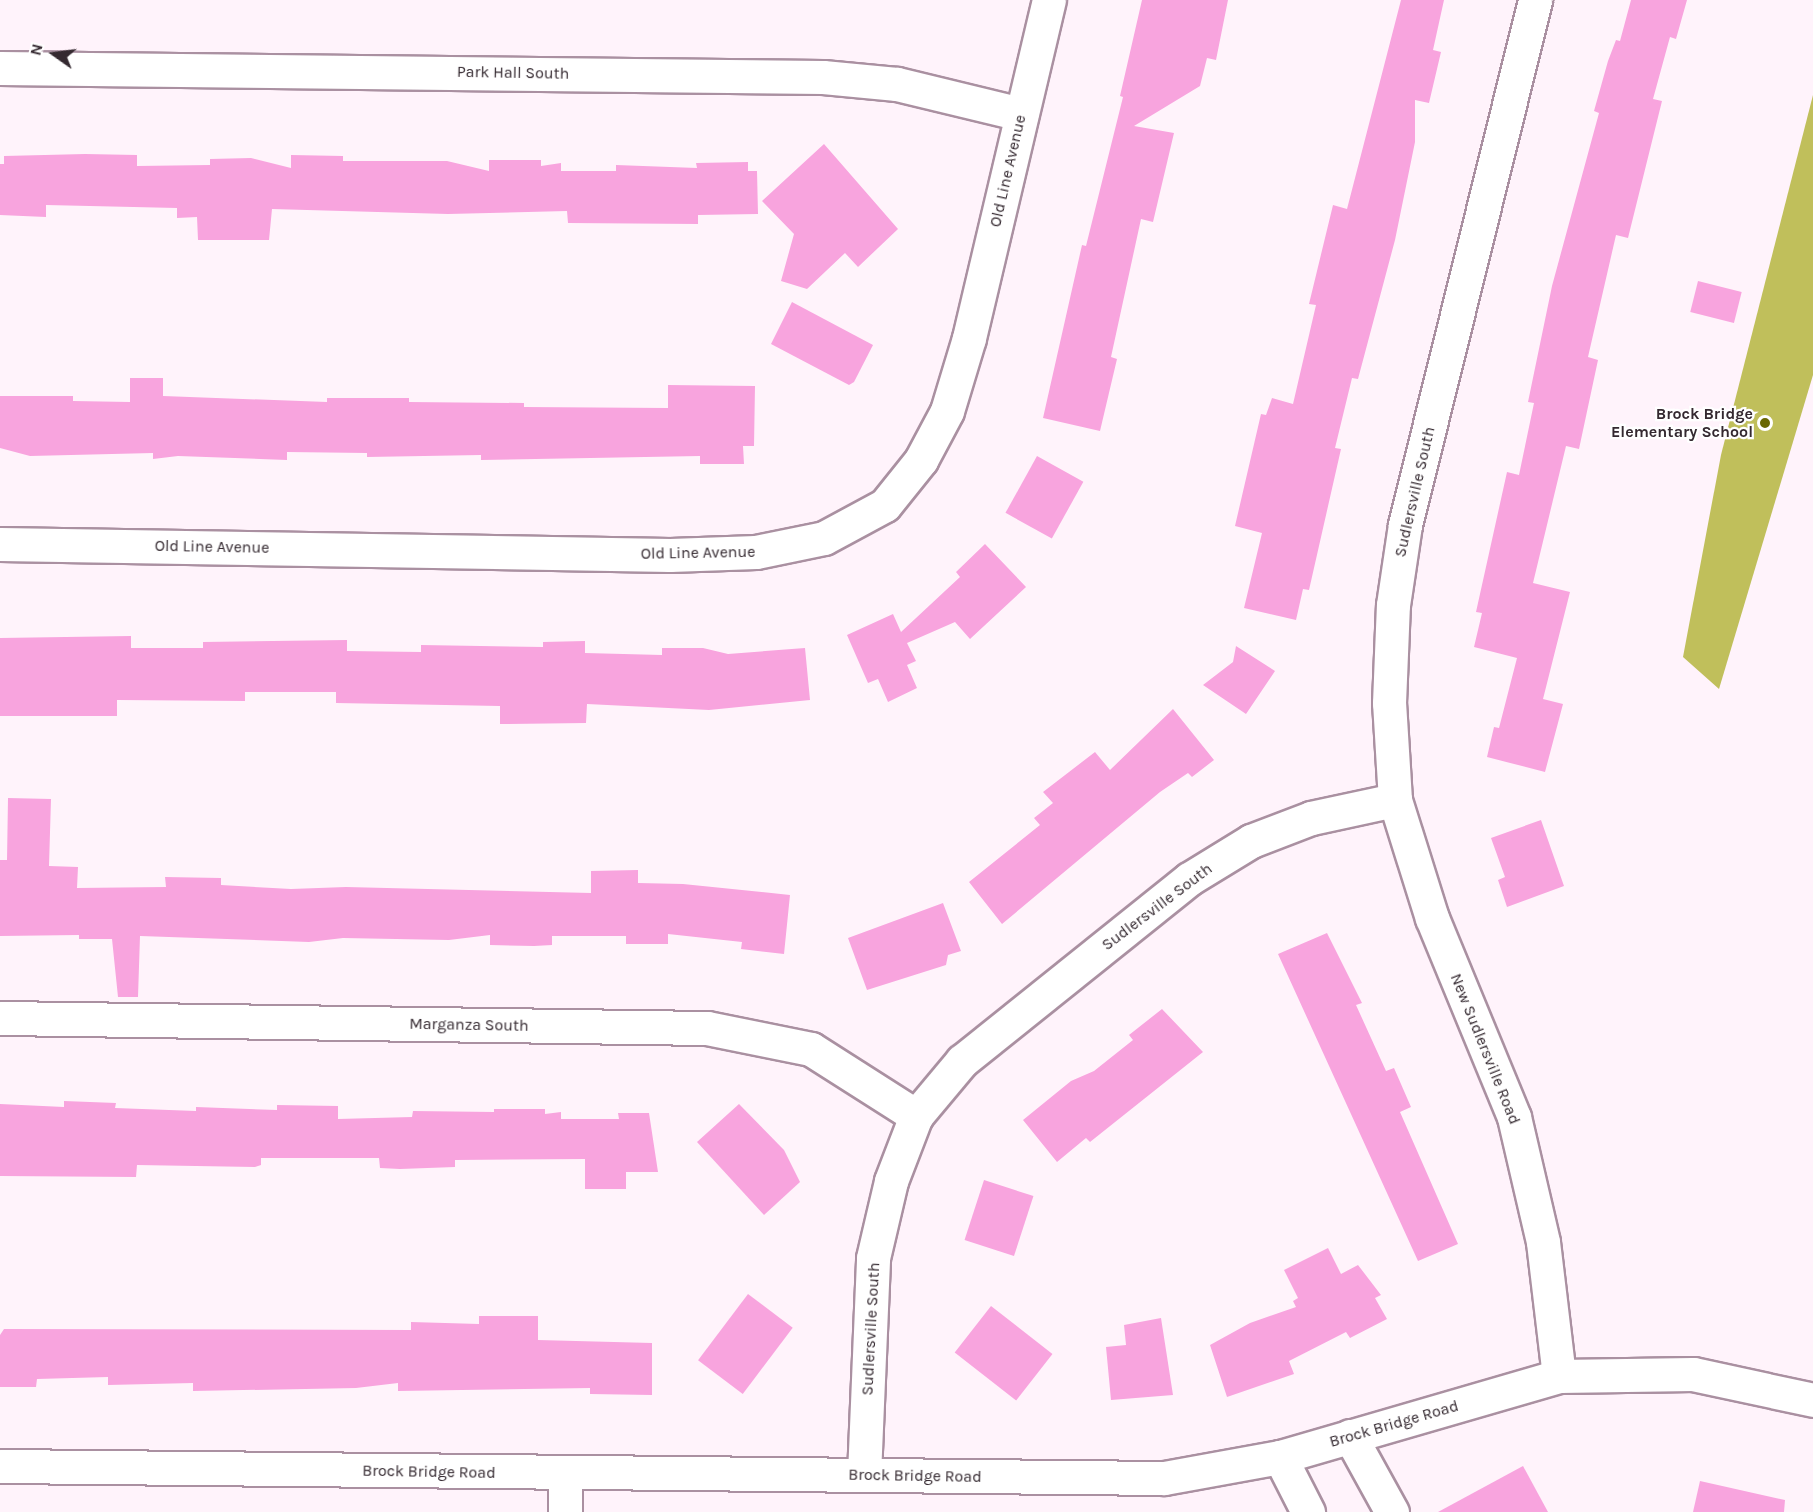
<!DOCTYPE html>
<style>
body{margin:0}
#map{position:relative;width:1813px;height:1512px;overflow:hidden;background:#fff3fb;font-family:Karla,sans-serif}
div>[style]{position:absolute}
.forest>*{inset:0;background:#c0bf5b}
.building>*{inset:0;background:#f8a4de;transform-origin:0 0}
.roads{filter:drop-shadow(2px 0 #aa90a1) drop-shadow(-2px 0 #aa90a1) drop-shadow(0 2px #aa90a1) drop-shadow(0 -2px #aa90a1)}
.street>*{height:33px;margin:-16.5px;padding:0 16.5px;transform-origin:16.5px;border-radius:16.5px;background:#fff}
.secondary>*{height:33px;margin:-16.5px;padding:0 16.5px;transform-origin:16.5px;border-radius:16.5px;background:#fff}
.dots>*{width:16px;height:16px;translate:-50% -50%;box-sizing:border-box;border:3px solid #fff;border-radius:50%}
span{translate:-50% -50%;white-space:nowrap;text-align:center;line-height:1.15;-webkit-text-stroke:4.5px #fff;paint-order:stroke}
.street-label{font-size:16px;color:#342930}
.poi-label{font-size:16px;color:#342930;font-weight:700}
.right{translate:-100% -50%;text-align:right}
.north{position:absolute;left:24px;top:24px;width:60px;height:60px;-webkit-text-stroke:4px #fff;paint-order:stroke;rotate:284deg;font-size:16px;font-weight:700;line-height:24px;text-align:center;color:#342930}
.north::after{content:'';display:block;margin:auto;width:21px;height:27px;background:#342930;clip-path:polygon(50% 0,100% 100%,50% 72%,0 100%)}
</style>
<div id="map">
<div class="forest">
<i style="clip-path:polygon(1813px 95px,1813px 375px,1719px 689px,1683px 657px,1721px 455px)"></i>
</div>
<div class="building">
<i style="clip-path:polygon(1142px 0,1228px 0,1216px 60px,1207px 58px,1200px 86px,1134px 126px,1174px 133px,1153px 222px,1141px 219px,1111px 357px,1117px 359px,1100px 431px,1043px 418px,1082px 245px,1086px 246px,1123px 97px,1120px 96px)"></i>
<i style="clip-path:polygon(1401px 0,1444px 0,1433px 50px,1441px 52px,1429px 103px,1415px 100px,1415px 142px,1395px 240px,1358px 379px,1352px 378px,1335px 448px,1341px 449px,1309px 590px,1303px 589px,1296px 620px,1244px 608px,1262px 533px,1235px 526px,1261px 414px,1266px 415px,1272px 398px,1293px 404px,1316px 305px,1309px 304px,1333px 205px,1347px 209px)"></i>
<i style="clip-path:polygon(1631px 0,1687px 0,1676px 39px,1670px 37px,1653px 99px,1662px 101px,1628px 238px,1616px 235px,1588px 357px,1598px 360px,1579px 449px,1566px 446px,1533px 583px,1570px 592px,1543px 699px,1563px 704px,1545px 772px,1487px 757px,1494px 727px,1499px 728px,1517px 658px,1474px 647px,1482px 613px,1476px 612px,1507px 472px,1519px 475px,1534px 403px,1528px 402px,1552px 286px,1599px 113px,1594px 111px,1608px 61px,1616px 40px,1620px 41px)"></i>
<i style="clip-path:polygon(824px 144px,898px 229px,858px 267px,845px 253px,807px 289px,781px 281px,794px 234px,762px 201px)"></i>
<i style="clip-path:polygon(85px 154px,137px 155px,137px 166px,210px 165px,210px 159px,251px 158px,291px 168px,291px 155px,343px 156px,343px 161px,447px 161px,489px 171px,489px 160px,541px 160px,541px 166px,561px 163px,561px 171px,616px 171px,616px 165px,697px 168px,696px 163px,748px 162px,748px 171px,757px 171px,758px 214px,698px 215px,698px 224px,568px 223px,567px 211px,448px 214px,272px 209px,269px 240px,198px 240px,197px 217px,177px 218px,177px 208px,46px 205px,46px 217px,0 215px,0 164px,4px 164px,4px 156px)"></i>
<i style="left:1698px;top:281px;width:45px;height:32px;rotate:14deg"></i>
<i style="clip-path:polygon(792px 302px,873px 345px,854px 382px,849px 385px,771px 344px)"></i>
<i style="clip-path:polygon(130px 378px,163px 378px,163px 396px,327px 402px,327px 398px,409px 398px,409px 402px,524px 403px,524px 407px,668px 408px,668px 385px,755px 386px,754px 446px,743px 446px,744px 464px,700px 464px,700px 456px,481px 460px,481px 455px,367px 457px,367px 453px,287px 452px,287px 460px,178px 456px,153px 459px,153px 453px,30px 456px,0 448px,0 396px,73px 396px,73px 401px,130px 402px)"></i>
<i style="left:1037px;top:456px;width:53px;height:65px;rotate:29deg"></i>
<i style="clip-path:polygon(985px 544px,1026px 587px,970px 639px,955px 622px,907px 643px,916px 661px,907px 665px,917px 688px,888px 702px,878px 679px,868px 683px,847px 635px,893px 614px,901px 632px,960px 577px,956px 572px)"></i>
<i style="clip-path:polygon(131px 636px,131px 648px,203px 648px,203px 642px,347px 640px,347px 651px,421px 652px,421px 645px,543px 647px,543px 642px,585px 641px,585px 653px,662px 655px,662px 648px,703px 648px,728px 654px,805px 648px,810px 700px,709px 710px,587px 704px,586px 723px,500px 724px,500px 706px,336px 703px,336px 692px,245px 692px,245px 701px,117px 700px,117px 716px,0 716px,0 638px)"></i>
<i style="clip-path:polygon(1236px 646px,1275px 671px,1246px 714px,1203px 685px,1233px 662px)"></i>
<i style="clip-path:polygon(1173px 709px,1214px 760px,1192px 777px,1188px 773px,1160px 792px,1002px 924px,969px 882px,1040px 825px,1034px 818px,1053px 803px,1043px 792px,1095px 752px,1110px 770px)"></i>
<i style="clip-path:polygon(8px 798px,51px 799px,49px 866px,78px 867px,77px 888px,166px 887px,165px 877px,221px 878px,221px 885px,291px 889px,346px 887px,591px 893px,591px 871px,638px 870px,638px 883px,683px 884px,790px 895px,784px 954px,741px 949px,742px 942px,668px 934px,668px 944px,626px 944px,626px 936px,552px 936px,552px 945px,534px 946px,490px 945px,490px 935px,449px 940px,343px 938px,309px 942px,140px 936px,138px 997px,118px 997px,112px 939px,79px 939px,79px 935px,0 936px,0 860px,7px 860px)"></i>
<i style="clip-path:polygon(1541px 820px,1564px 886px,1507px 907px,1498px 880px,1505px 877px,1491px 838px)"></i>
<i style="clip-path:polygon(943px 903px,961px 951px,948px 955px,946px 965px,867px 990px,848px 938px)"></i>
<i style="clip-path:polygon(1327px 933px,1362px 1003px,1356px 1005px,1386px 1071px,1394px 1068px,1411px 1107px,1400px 1112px,1458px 1244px,1418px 1261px,1278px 954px)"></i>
<i style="clip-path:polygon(1162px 1009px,1203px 1052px,1090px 1142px,1086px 1138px,1057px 1162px,1023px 1120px,1071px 1081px,1094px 1071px,1133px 1040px,1129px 1035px)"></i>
<i style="clip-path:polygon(64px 1101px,116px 1103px,115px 1108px,196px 1111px,196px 1107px,277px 1110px,277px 1105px,338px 1106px,338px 1119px,412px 1117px,413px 1111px,494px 1112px,494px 1109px,545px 1109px,545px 1114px,561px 1112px,561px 1119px,619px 1119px,618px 1113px,649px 1113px,658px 1172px,626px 1172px,626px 1189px,585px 1189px,585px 1159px,455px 1160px,455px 1167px,400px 1169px,380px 1168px,379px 1158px,261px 1158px,261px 1165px,255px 1167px,137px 1165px,136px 1177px,0 1176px,0 1104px,64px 1107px)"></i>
<i style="clip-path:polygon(739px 1104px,784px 1150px,800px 1182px,764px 1215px,697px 1142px)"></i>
<i style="left:984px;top:1180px;width:52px;height:63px;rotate:18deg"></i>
<i style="clip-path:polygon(1328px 1248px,1341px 1274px,1358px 1265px,1381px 1295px,1375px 1298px,1387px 1319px,1350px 1338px,1346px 1332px,1289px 1361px,1294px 1374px,1227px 1397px,1210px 1345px,1250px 1323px,1296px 1307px,1293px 1301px,1298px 1298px,1284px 1270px)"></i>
<i style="left:748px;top:1294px;width:56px;height:83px;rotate:37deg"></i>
<i style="left:991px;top:1306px;width:78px;height:59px;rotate:38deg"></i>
<i style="clip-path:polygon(479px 1316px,538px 1316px,538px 1340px,652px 1343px,652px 1395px,590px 1394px,590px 1388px,398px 1391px,398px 1383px,356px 1388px,193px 1391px,193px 1383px,108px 1385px,108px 1377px,37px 1379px,36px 1387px,0 1387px,0 1335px,4px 1329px,411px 1330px,411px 1322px,479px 1324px)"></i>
<i style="clip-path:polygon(1161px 1318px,1173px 1395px,1111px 1400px,1106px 1347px,1126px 1345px,1124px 1325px)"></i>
<i style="clip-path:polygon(1523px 1466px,1548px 1512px,1438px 1512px)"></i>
<i style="clip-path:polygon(1700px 1481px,1785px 1500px,1784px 1512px,1693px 1512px)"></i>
</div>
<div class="roads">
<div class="street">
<i style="left:0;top:68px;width:823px;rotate:0.63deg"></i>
<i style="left:823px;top:77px;width:74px;rotate:5.4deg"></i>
<i style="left:897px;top:84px;width:128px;rotate:13.6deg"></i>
<i style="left:0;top:544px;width:670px;rotate:0.94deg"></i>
<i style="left:670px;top:555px;width:86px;rotate:-2deg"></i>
<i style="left:756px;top:552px;width:69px;rotate:-11.6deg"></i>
<i style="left:824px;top:538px;width:69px;rotate:-28.4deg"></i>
<i style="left:885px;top:505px;width:58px;rotate:-51.3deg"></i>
<i style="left:921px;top:460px;width:55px;rotate:-62deg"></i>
<i style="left:947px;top:411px;width:76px;rotate:-73.2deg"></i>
<i style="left:969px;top:338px;width:347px;rotate:-76.7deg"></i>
<i style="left:1395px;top:800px;width:124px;rotate:72.6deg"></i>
<i style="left:1432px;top:918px;width:215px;rotate:67.6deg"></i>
<i style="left:1514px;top:1117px;width:128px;rotate:76.9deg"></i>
<i style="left:1543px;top:1242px;width:135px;rotate:83.2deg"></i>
<i style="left:0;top:1018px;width:707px;rotate:0.81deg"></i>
<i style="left:707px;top:1028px;width:106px;rotate:11.4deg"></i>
<i style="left:811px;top:1049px;width:125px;rotate:32.5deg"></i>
<i style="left:1350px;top:1436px;width:87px;rotate:61.1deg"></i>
<i style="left:1280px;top:1457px;width:62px;rotate:63deg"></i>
<i style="left:864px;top:1475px;width:217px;rotate:-87.6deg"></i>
<i style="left:873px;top:1258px;width:79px;rotate:-76.8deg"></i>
<i style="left:891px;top:1181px;width:70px;rotate:-69deg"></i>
<i style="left:916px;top:1116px;width:72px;rotate:-50.1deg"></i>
<i style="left:962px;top:1061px;width:291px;rotate:-38.7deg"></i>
<i style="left:1189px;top:879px;width:73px;rotate:-31.5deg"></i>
<i style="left:1251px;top:841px;width:64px;rotate:-21deg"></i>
<i style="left:1311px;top:818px;width:86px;rotate:-12.1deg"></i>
<i style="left:1395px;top:800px;width:97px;rotate:-93.5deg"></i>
<i style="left:1389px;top:703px;width:98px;rotate:-87.7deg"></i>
<i style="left:1393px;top:605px;width:81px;rotate:-81.5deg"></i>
<i style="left:1405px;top:525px;width:541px;rotate:-76.09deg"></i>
<i style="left:565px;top:1512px;width:38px;rotate:-90deg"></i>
</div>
<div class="secondary">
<i style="left:0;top:1466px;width:1164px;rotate:0.59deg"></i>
<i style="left:1164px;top:1478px;width:118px;rotate:-10.3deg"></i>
<i style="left:1280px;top:1457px;width:291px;rotate:-16.2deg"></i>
<i style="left:1559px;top:1376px;width:134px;rotate:-0.9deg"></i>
<i style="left:1693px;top:1374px;width:123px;rotate:12.2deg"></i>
</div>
</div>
<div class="dots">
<i style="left:1765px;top:423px;background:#686600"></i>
</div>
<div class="street-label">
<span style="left:513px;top:73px;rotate:1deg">Park Hall South</span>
<span style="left:1008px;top:171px;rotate:-77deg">Old Line Avenue</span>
<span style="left:1415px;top:492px;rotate:-77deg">Sudlersville South</span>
<span style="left:212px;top:547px;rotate:1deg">Old Line Avenue</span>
<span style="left:698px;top:553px;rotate:-1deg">Old Line Avenue</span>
<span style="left:1157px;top:907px;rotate:-37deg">Sudlersville South</span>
<span style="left:469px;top:1025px;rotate:1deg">Marganza South</span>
<span style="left:1485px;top:1049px;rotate:68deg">New Sudlersville Road</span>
<span style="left:871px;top:1329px;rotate:-87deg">Sudlersville South</span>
<span style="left:1394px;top:1424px;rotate:-16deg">Brock Bridge Road</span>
<span style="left:429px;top:1472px;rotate:1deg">Brock Bridge Road</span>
<span style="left:915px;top:1476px;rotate:1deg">Brock Bridge Road</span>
</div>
<div class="poi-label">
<span class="right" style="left:1753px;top:423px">Brock Bridge<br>Elementary School</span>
</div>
<div class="north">N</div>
</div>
